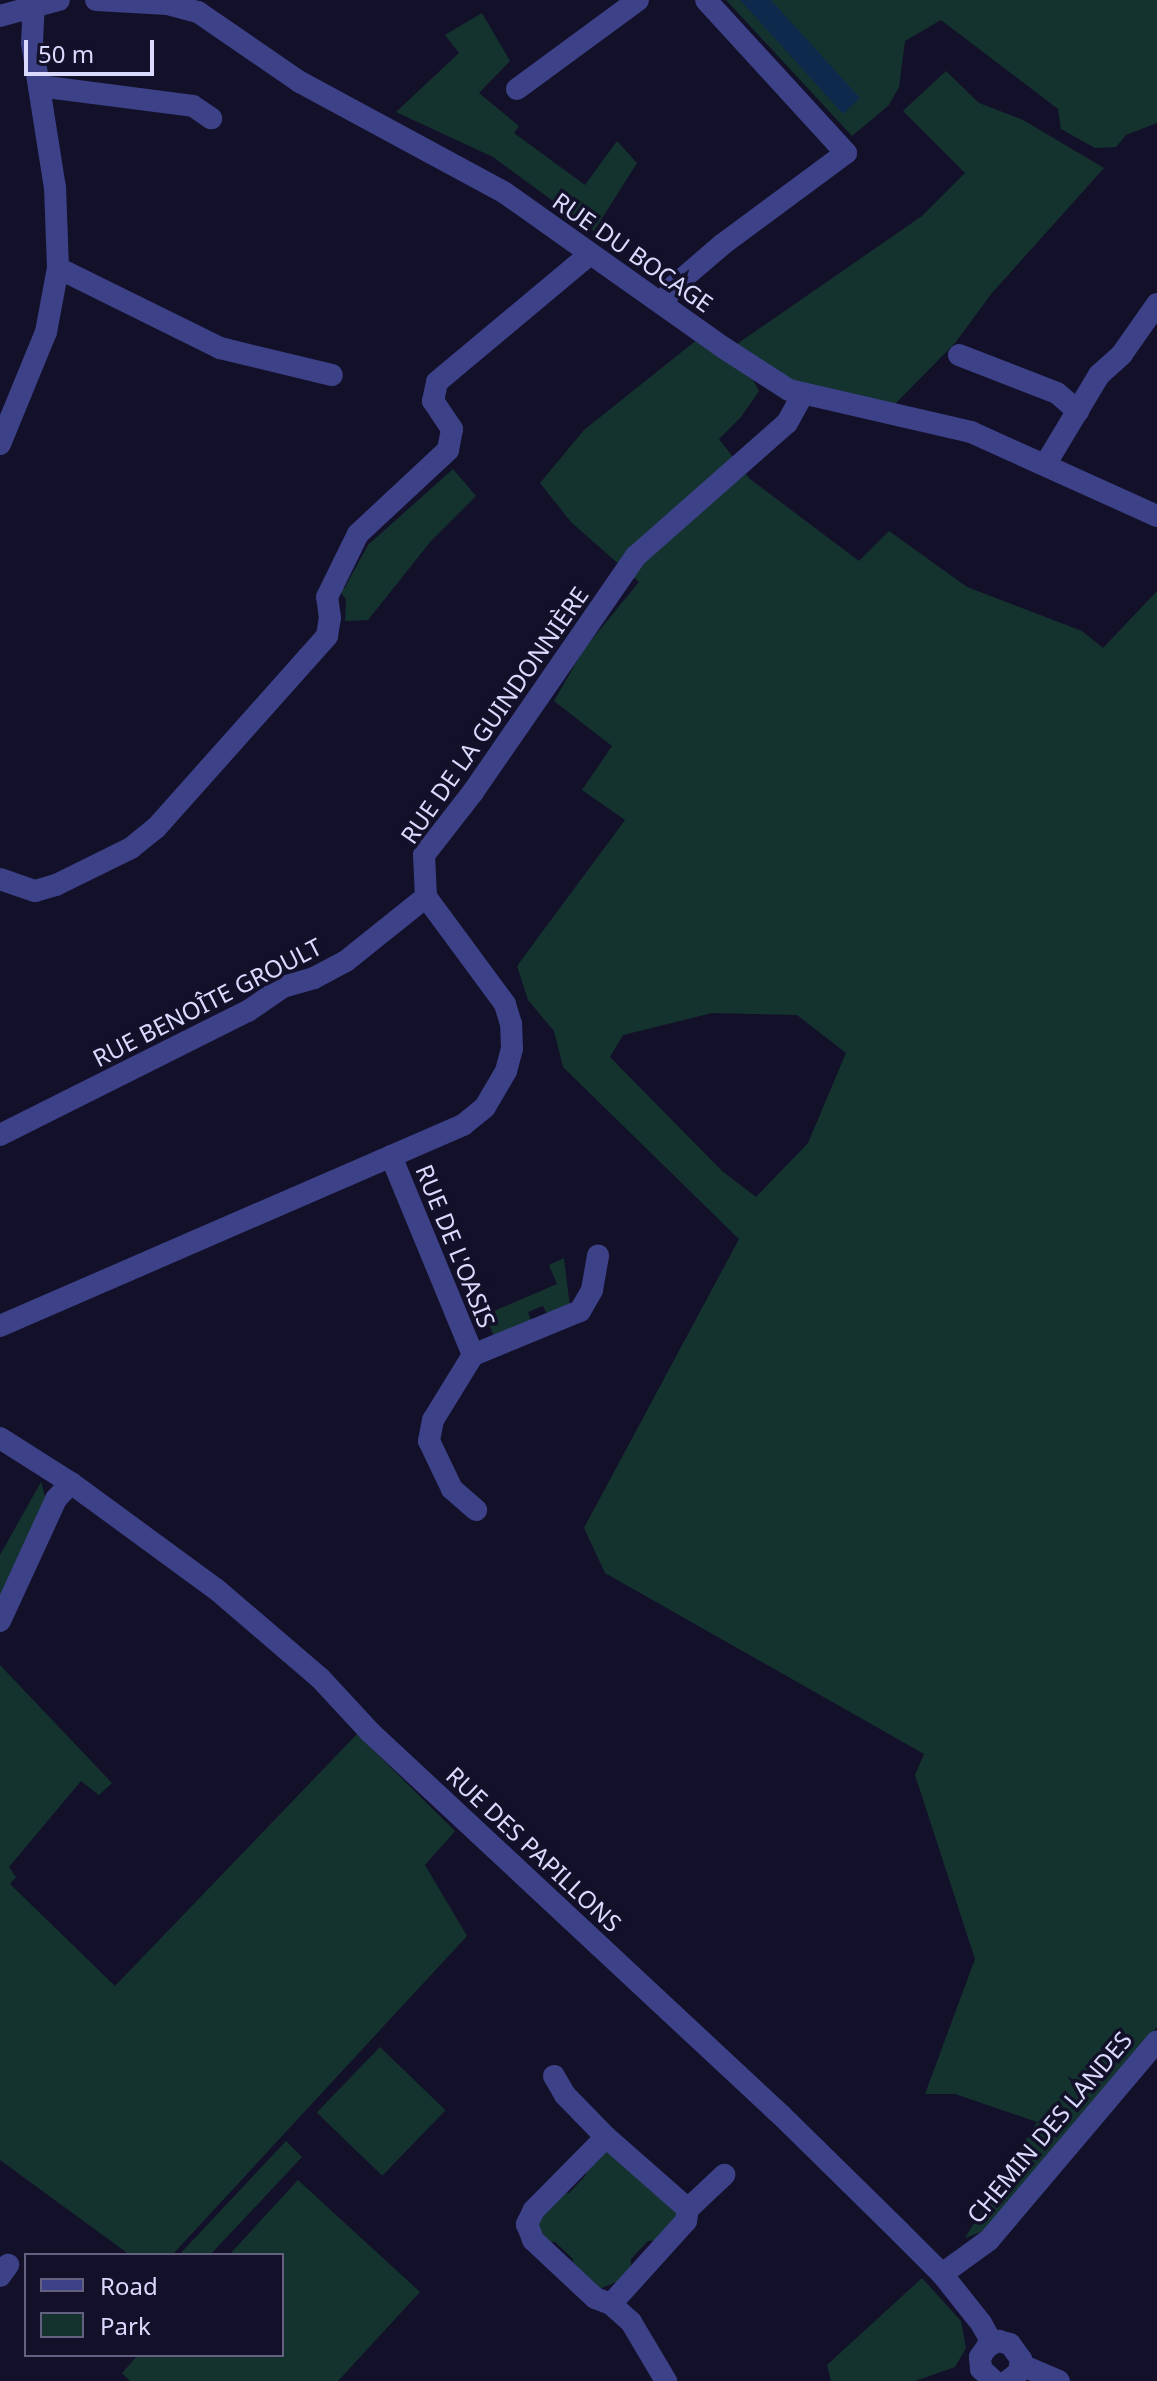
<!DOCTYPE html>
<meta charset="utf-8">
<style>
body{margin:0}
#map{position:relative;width:1157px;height:2381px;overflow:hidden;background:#131129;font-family:"Noto Sans",sans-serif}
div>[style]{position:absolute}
.green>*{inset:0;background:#14332f;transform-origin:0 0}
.water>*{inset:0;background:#0d2a4c}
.minor>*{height:22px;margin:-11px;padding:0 11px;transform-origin:11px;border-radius:11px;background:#3c4188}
span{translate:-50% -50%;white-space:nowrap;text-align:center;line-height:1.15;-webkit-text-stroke:7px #131129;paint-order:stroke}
.street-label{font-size:24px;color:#dadaff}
.legend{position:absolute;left:24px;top:2253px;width:260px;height:104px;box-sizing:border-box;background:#131129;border:2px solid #63617f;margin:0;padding:10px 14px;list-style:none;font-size:24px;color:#dadaff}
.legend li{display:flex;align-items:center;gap:16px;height:40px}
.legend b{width:40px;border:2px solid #63617f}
.scale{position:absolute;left:24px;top:40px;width:130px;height:36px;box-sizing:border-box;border:4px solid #dadaff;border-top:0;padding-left:10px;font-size:24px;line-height:28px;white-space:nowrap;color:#dadaff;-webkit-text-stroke:6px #131129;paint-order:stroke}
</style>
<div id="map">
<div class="green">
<i style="clip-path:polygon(726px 0,1157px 0,1157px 123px,1126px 135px,1116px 147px,1095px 148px,1061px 129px,1058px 109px,941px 20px,905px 41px,899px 87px,889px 105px,852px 136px)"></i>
<i style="clip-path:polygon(482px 13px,510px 61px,479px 93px,519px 126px,514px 133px,585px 185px,617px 141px,637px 163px,594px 231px,493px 157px,396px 112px,459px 53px,445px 35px)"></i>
<i style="clip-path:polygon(946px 71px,979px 103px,1023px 120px,1104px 168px,992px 293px,955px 343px,893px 406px,799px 384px,734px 346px,922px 216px,965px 173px,903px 111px)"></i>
<i style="clip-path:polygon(evenodd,698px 339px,747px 369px,759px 391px,741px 417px,719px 439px,750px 479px,859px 561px,889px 531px,967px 587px,1082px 631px,1103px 648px,1157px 591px,1157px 2027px,989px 2229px,965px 2238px,1037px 2122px,955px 2094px,925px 2094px,975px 1959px,915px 1775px,924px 1754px,605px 1573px,584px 1528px,739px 1239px,563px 1067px,554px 1031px,528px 1000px,517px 966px,625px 820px,582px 790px,612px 746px,554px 701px,584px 649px,639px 582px,571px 522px,540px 483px,584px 430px,698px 339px,712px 1013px,797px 1015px,846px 1053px,808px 1143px,756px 1197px,722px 1171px,610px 1057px,623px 1035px,712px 1013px)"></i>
<i style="clip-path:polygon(453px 469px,476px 496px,431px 541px,368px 620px,345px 621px,346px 600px,338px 587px,344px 589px,368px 545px)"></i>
<i style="clip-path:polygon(564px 1258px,570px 1307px,548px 1316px,543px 1306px,528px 1312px,532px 1323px,495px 1339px,485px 1315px,557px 1284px,549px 1265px)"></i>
<i style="clip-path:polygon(41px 1482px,46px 1500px,0 1600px,0 1555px)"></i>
<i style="clip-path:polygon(0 1665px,112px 1783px,99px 1795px,81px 1781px,9px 1867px,16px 1877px,10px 1884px,115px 1986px,357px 1734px,455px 1831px,425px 1865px,467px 1936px,172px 2255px,130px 2255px,0 2160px)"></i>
<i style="left:380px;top:2047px;width:91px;height:91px;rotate:44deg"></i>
<i style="clip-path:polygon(286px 2141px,302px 2157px,210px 2255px,179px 2255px)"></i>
<i style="clip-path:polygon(608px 2149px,652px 2192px,662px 2192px,676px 2210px,676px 2218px,658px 2240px,648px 2241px,631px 2259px,631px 2268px,621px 2280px,597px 2290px,573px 2268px,573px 2259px,555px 2242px,545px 2242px,535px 2222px,560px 2193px,569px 2193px,586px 2175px,587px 2165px)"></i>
<i style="clip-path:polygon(298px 2180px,420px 2292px,338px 2381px,130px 2381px,122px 2373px,138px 2355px,282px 2355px,282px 2255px,229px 2255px)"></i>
<i style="clip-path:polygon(922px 2278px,961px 2321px,966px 2348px,955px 2367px,915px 2381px,831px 2381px,827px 2365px)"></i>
</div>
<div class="water">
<i style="clip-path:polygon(740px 0,771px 0,860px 98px,843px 114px)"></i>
</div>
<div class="minor">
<i style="left:96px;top:0;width:72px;rotate:3.2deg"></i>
<i style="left:168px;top:4px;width:31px;rotate:15deg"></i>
<i style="left:198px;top:12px;width:124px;rotate:34.5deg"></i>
<i style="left:300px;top:82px;width:233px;rotate:28.4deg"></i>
<i style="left:505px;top:193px;width:268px;rotate:35.3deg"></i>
<i style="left:724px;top:348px;width:77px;rotate:32.9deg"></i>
<i style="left:789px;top:390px;width:187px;rotate:13deg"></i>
<i style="left:971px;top:432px;width:204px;rotate:24.3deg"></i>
<i style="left:0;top:16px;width:61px;rotate:-15.2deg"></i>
<i style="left:39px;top:86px;width:155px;rotate:7.4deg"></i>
<i style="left:193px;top:106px;width:22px;rotate:34deg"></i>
<i style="left:517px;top:89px;width:150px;rotate:-36.3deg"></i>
<i style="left:58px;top:268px;width:181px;rotate:26.3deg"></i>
<i style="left:220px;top:348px;width:115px;rotate:13.6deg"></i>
<i style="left:662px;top:304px;width:22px;rotate:-56deg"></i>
<i style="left:674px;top:286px;width:65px;rotate:-40.6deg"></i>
<i style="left:723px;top:244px;width:153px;rotate:-36.5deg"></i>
<i style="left:846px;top:153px;width:207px;rotate:-132.5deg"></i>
<i style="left:959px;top:355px;width:105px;rotate:21.2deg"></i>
<i style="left:1057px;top:393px;width:28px;rotate:41deg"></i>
<i style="left:0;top:444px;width:121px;rotate:-67.7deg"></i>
<i style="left:46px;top:332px;width:65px;rotate:-79.4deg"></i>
<i style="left:58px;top:268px;width:80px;rotate:-92.1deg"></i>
<i style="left:55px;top:188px;width:147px;rotate:-99deg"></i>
<i style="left:32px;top:43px;width:43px;rotate:-87.3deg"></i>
<i style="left:1045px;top:465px;width:105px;rotate:-59deg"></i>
<i style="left:1099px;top:375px;width:31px;rotate:-42deg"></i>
<i style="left:1122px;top:354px;width:61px;rotate:-55deg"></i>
<i style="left:0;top:879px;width:37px;rotate:19deg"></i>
<i style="left:35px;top:891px;width:22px;rotate:-16deg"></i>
<i style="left:56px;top:885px;width:84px;rotate:-26.3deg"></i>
<i style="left:131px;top:848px;width:32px;rotate:-39deg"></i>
<i style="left:156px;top:828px;width:257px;rotate:-48.3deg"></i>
<i style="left:327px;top:636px;width:18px;rotate:-81deg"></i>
<i style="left:330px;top:618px;width:21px;rotate:-98deg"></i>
<i style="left:327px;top:597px;width:70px;rotate:-63.8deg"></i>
<i style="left:358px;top:534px;width:123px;rotate:-43deg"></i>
<i style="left:448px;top:450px;width:21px;rotate:-79deg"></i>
<i style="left:452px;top:429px;width:34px;rotate:-124deg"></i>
<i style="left:433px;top:401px;width:19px;rotate:-78deg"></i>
<i style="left:437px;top:382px;width:199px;rotate:-39.9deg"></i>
<i style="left:0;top:1135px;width:277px;rotate:-26.6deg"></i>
<i style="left:248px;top:1011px;width:42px;rotate:-34.4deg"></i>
<i style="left:283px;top:987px;width:32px;rotate:-16deg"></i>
<i style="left:314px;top:978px;width:36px;rotate:-28deg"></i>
<i style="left:346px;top:961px;width:102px;rotate:-38.7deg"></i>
<i style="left:391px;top:1156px;width:215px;rotate:67.6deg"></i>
<i style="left:473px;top:1355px;width:76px;rotate:121.6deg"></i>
<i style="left:433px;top:1420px;width:21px;rotate:101deg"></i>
<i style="left:429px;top:1441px;width:53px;rotate:64.4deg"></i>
<i style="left:452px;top:1489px;width:32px;rotate:41deg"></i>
<i style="left:0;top:1326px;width:505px;rotate:-23.47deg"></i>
<i style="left:463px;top:1125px;width:28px;rotate:-39deg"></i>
<i style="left:485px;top:1107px;width:42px;rotate:-59.7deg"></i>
<i style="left:506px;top:1071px;width:23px;rotate:-75deg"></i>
<i style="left:512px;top:1049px;width:25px;rotate:-92deg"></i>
<i style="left:511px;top:1024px;width:21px;rotate:-107deg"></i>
<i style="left:505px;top:1004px;width:133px;rotate:-126.4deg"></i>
<i style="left:426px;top:897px;width:42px;rotate:-92.7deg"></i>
<i style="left:424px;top:855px;width:80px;rotate:-52.1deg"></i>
<i style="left:473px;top:792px;width:287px;rotate:-55.4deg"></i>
<i style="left:636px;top:556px;width:201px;rotate:-41.4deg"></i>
<i style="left:787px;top:423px;width:33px;rotate:-61deg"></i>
<i style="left:473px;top:1355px;width:116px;rotate:-22.4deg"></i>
<i style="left:580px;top:1311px;width:24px;rotate:-60deg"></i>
<i style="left:592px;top:1290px;width:35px;rotate:-80deg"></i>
<i style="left:0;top:1438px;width:84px;rotate:32.4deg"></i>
<i style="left:71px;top:1483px;width:180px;rotate:36.2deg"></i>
<i style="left:216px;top:1589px;width:137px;rotate:40.6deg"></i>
<i style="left:320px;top:1678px;width:74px;rotate:47.2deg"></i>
<i style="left:370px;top:1732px;width:563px;rotate:42.99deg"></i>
<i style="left:782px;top:2116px;width:165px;rotate:44.5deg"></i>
<i style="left:900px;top:2232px;width:59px;rotate:45deg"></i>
<i style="left:942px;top:2274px;width:63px;rotate:51.5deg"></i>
<i style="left:981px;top:2323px;width:23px;rotate:61deg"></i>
<i style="left:0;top:1621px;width:134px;rotate:-65.3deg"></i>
<i style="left:56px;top:1499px;width:22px;rotate:-47deg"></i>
<i style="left:554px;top:2076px;width:22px;rotate:60deg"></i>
<i style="left:565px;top:2095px;width:59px;rotate:45.7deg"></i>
<i style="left:688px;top:2209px;width:50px;rotate:-43.4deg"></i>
<i style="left:942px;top:2274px;width:58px;rotate:-35.9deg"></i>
<i style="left:989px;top:2240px;width:260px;rotate:-49.8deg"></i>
<i style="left:0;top:2276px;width:14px;rotate:-54deg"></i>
<i style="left:611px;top:2304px;width:112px;rotate:-47.9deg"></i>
<i style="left:686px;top:2221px;width:12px;rotate:-81deg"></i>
<i style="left:688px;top:2209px;width:109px;rotate:-138.7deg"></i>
<i style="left:606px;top:2137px;width:103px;rotate:134.6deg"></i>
<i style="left:534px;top:2210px;width:16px;rotate:117deg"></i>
<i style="left:527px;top:2224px;width:17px;rotate:69deg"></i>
<i style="left:533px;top:2240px;width:85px;rotate:43.1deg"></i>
<i style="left:595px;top:2298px;width:17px;rotate:21deg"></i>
<i style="left:611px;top:2304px;width:27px;rotate:42deg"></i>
<i style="left:631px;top:2322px;width:69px;rotate:59.3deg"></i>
<i style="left:1021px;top:2365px;width:41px;rotate:22.8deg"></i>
<i style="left:994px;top:2381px;width:18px;rotate:-137deg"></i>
<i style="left:981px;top:2369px;width:12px;rotate:-95deg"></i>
<i style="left:980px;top:2357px;width:12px;rotate:-55deg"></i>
<i style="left:987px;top:2347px;width:13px;rotate:-29deg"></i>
<i style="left:998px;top:2341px;width:12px;rotate:14deg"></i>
<i style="left:1010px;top:2344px;width:19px;rotate:54deg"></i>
<i style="left:1021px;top:2359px;width:13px;rotate:99deg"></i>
<i style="left:1019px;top:2372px;width:14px;rotate:141deg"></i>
</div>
<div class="street-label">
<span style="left:633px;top:252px;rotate:35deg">RUE DU BOCAGE</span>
<span style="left:494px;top:715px;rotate:-55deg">RUE DE LA GUINDONNIÈRE</span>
<span style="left:207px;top:1002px;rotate:-27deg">RUE BENOÎTE GROULT</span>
<span style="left:456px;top:1246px;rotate:68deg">RUE DE L'OASIS</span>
<span style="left:534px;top:1849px;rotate:43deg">RUE DES PAPILLONS</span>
<span style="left:1049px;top:2127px;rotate:-50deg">CHEMIN DES LANDES</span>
</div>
<ul class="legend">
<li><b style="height:10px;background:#3c4188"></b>Road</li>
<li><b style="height:22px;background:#14332f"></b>Park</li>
</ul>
<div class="scale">50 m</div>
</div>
